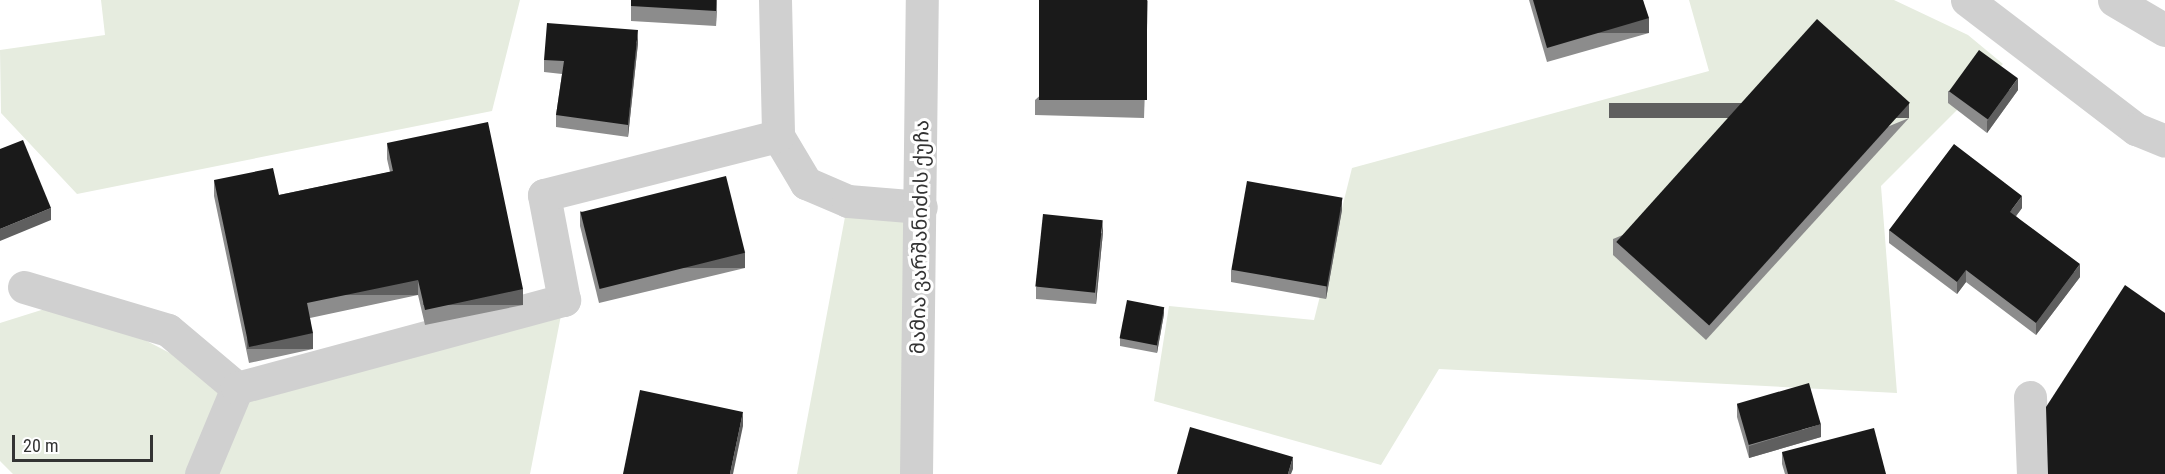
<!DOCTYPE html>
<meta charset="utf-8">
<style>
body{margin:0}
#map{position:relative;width:2165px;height:474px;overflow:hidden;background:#fff;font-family:"Roboto Condensed","Noto Sans Georgian",sans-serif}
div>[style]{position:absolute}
.green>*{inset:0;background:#e6ecdf}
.minor>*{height:33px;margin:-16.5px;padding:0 16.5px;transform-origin:16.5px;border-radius:16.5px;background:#d0d0d0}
.wall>*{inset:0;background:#8c8c8c}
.shaded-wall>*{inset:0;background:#5f5f5f;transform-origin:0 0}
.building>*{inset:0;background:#1a1a1a;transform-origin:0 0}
span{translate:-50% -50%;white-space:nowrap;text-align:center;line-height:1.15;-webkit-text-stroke:6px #fff;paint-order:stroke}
.street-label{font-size:20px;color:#333}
.scale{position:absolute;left:12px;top:435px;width:141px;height:27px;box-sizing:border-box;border:3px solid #333;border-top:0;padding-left:8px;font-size:18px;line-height:21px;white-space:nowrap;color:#333;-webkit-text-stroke:4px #fff;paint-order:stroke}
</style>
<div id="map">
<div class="green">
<i style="clip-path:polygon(101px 0,520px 0,492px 111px,77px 194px,1px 113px,0 50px,105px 35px)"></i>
<i style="clip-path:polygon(1689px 0,1894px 0,1968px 35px,2003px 64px,1881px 186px,1897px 393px,1439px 369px,1381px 465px,1154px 401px,1169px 306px,1314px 320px,1352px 168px,1709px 71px)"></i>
<i style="clip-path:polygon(848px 201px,921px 207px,916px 474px,797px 474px)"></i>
<i style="clip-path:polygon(564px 300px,530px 474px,13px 474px,0 461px,0 323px,70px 301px,237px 388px)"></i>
</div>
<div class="minor">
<i style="left:775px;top:0;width:136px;rotate:88.7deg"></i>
<i style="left:778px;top:136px;width:55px;rotate:59.2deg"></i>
<i style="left:806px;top:183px;width:46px;rotate:23.2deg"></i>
<i style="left:848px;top:201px;width:73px;rotate:4.7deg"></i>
<i style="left:1967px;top:0;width:213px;rotate:37.4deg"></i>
<i style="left:2136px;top:129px;width:31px;rotate:22deg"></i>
<i style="left:2114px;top:0;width:59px;rotate:30.5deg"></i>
<i style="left:24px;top:287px;width:150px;rotate:16.6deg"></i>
<i style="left:168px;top:330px;width:90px;rotate:40deg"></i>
<i style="left:2030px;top:397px;width:77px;rotate:87.8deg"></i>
<i style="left:201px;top:474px;width:93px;rotate:-67.3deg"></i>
<i style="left:237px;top:388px;width:339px;rotate:-15.1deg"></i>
<i style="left:564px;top:300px;width:107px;rotate:-100.8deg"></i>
<i style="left:544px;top:195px;width:241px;rotate:-14.2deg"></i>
<i style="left:916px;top:474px;width:474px;rotate:-89.3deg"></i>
</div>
<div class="wall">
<i style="clip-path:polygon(631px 0,717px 0,716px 26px,631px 21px)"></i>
<i style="clip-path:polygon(1148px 0,1144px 118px,1035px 115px,1035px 100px)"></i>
<i style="clip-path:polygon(1529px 0,1643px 0,1649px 33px,1547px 62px)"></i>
<i style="clip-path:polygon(638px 43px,628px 137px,556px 127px,556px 115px,562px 74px,544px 72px,544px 60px)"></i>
<i style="clip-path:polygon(2018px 90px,1987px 133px,1948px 103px,1948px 91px)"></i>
<i style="clip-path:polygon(1909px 118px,1706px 340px,1613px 255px,1613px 239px)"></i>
<i style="clip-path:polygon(387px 143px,523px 305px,425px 325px,418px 295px,310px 318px,313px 349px,249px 363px,214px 196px,214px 180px,279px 195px,390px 172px,387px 159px)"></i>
<i style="clip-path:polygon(2022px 208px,2016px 216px,2080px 277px,2036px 335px,1966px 282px,1957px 294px,1889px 243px,1889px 230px)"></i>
<i style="clip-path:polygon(1342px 210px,1326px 299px,1231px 282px,1231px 270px)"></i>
<i style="clip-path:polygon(580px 211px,745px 268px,599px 303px,580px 226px)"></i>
<i style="clip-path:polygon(1103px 232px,1096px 304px,1036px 299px,1036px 287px)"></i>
<i style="clip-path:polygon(1164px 314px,1157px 353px,1120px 346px,1120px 338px)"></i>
<i style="clip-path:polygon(1737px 404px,1821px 437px,1749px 458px,1737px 417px)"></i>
<i style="clip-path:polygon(1782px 452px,1886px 474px,1785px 474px,1782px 464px)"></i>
</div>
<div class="shaded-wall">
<i style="clip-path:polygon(716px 0,717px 0,716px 26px)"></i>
<i style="left:1649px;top:18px;width:15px;height:106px;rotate:90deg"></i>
<i style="clip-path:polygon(638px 30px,638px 43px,628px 137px,628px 125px)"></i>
<i style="clip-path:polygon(2018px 78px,2018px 90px,1987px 133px,1987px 121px)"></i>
<i style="left:1909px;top:103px;width:15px;height:300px;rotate:90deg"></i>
<i style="clip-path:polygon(2022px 196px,2022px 208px,2010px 224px,2010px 212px)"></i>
<i style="clip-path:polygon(1342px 198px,1342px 210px,1326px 299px,1326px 286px)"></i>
<i style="clip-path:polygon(51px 208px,51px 220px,0 241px,0 229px)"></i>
<i style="clip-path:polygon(1103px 220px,1103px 232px,1096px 304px,1096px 292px)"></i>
<i style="left:745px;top:253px;width:15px;height:150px;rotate:90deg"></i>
<i style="clip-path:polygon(2080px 264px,2080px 277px,2036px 335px,2036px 323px)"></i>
<i style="clip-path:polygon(1966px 270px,1966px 282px,1957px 294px,1957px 282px)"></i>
<i style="left:418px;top:280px;width:15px;height:113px;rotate:90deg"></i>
<i style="left:523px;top:289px;width:16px;height:100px;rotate:90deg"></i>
<i style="clip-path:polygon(1164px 307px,1164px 314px,1157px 353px,1157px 345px)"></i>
<i style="left:313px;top:333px;width:16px;height:66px;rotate:90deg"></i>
<i style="clip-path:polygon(743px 412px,743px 426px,733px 474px,730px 474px)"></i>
<i style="clip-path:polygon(1821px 424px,1821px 437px,1749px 458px,1749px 446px)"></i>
<i style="clip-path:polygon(1293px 457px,1293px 469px,1291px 474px,1288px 474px)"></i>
</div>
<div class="building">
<i style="clip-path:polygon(631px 0,716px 0,716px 11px,631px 6px)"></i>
<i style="left:1039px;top:0;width:108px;height:100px"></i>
<i style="clip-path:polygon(1533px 0,1643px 0,1649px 18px,1547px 48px)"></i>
<i style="left:1817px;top:19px;width:125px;height:300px;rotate:42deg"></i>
<i style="clip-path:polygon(547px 23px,638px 30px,628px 125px,556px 115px,564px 61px,544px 60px)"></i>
<i style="left:1979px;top:50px;width:48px;height:51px;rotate:36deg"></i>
<i style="clip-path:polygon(488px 122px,523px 289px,425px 310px,418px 280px,307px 303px,313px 333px,249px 347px,214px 180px,273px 168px,279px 195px,393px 171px,387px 143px)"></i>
<i style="clip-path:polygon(23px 140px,51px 208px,0 229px,0 149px)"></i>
<i style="clip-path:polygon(1954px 144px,2022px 196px,2010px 212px,2080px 264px,2036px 323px,1966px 270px,1957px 282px,1889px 230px)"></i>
<i style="left:726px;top:176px;width:79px;height:150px;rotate:76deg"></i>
<i style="left:1247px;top:181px;width:97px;height:90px;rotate:10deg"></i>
<i style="left:1043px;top:214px;width:60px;height:73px;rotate:6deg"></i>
<i style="clip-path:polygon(2125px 285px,2165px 313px,2165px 474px,2048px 474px,2046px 407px)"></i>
<i style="left:1127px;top:300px;width:38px;height:39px;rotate:11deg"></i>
<i style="left:1809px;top:383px;width:43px;height:75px;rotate:74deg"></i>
<i style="clip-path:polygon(640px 390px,743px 412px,730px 474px,623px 474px)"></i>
<i style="clip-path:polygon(1190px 427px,1293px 457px,1288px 474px,1177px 474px)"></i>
<i style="clip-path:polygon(1874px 428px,1886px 474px,1788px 474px,1782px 452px)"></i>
</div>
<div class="street-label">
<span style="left:920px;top:237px;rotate:-89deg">მამია ვარშანიძის ქუჩა</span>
</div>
<div class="scale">20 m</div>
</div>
